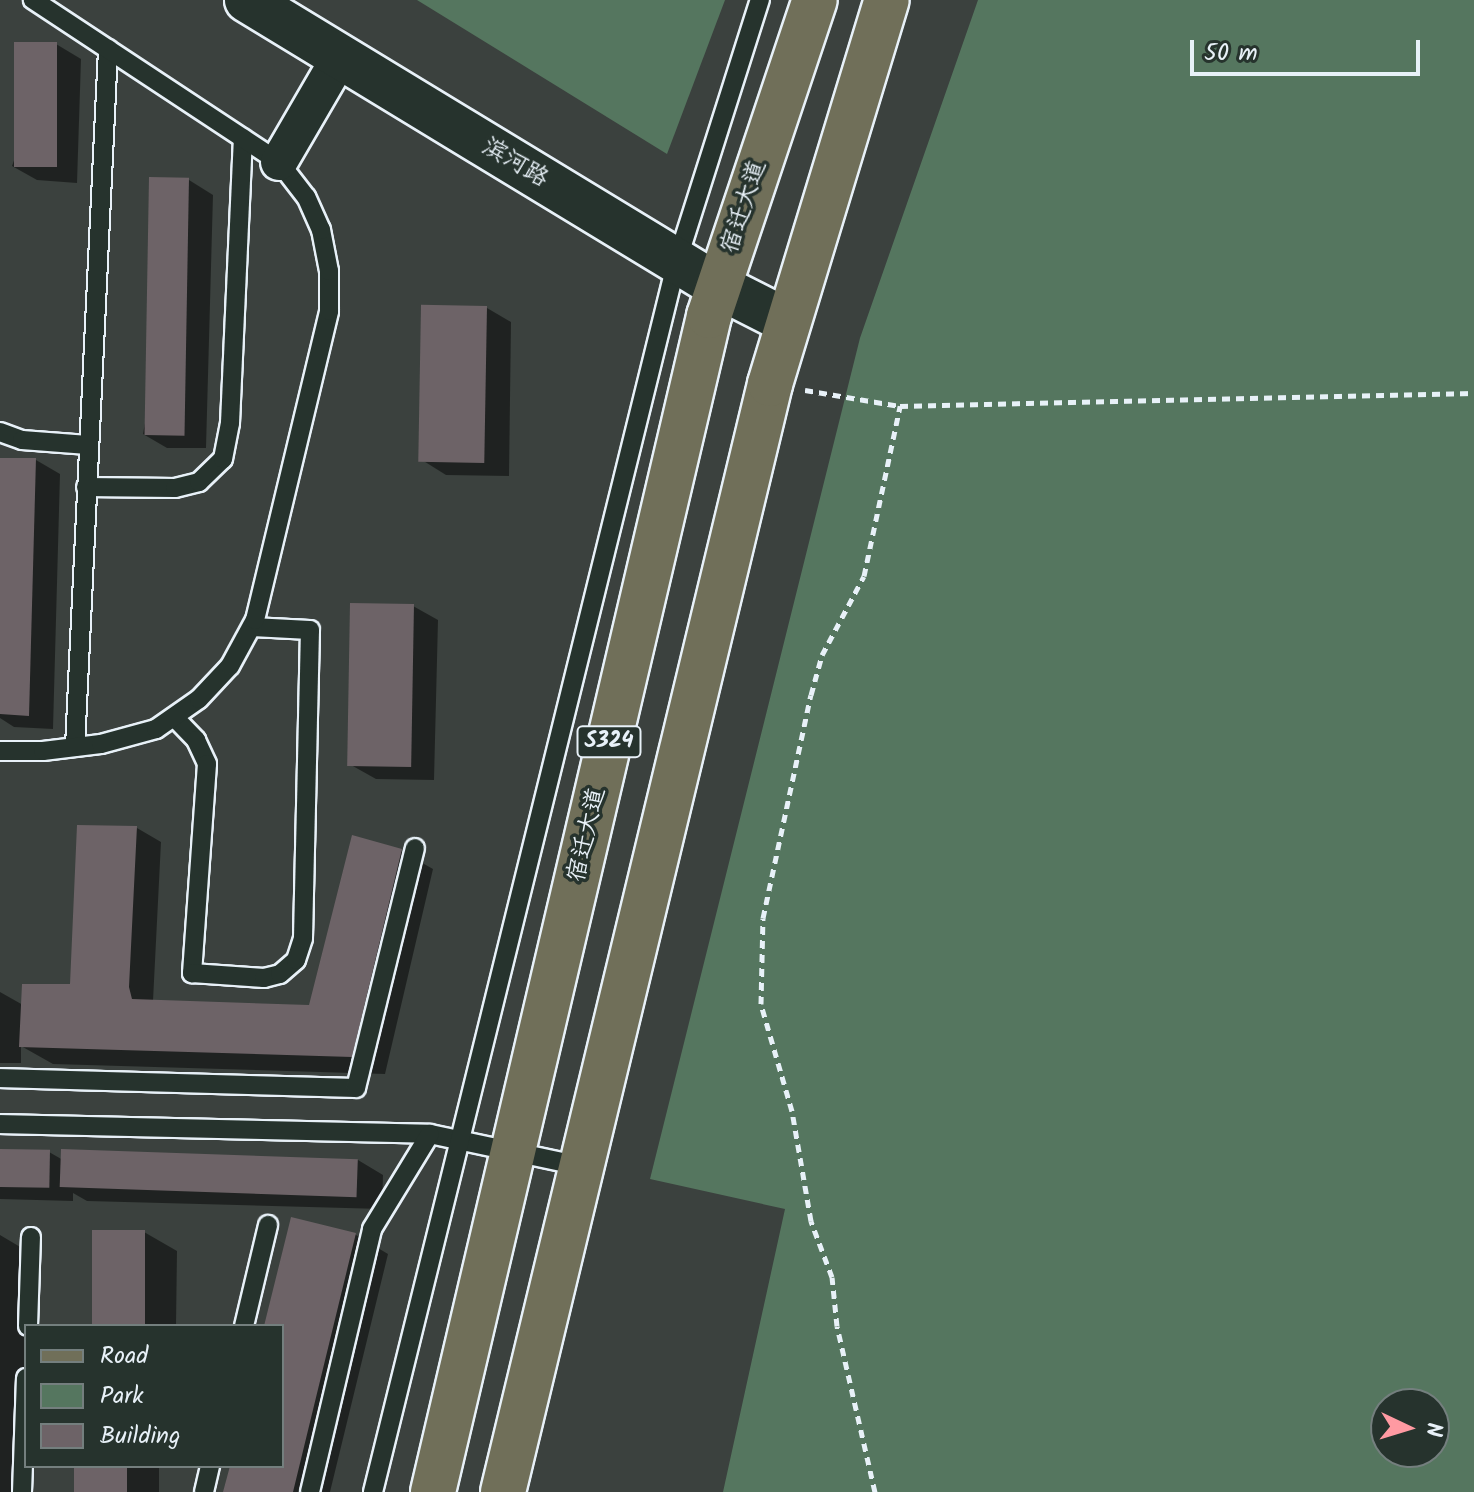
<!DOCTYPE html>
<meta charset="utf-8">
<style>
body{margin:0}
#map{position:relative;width:1474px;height:1492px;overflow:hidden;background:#3b413e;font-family:Kalam,"LXGW WenKai TC",sans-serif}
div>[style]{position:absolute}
.green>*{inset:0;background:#55765f}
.shadow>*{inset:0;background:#0007;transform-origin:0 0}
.building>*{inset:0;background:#6d6367;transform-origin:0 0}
.path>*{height:5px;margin-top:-2.5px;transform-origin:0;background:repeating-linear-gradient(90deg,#e8f1f8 0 8px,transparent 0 14px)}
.roads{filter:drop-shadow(2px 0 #e8f1f8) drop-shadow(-2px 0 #e8f1f8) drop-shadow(0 2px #e8f1f8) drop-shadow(0 -2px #e8f1f8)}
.service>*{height:18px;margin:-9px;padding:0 9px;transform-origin:9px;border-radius:9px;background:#26332d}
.minor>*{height:36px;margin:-18px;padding:0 18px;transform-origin:18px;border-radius:18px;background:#26332d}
.secondary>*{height:44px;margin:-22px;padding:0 22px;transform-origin:22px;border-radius:22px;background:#26332d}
.primary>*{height:44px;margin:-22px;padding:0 22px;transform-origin:22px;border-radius:22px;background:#706f59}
span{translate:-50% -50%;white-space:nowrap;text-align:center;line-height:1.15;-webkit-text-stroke:7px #26332d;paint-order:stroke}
.shield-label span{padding:2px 6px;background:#26332d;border:2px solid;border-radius:6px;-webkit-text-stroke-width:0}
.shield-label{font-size:22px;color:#e8f1f8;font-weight:700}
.street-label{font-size:24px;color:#e8f1f8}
.legend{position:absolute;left:24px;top:1324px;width:260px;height:144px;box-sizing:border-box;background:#26332d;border:2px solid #747f7e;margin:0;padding:10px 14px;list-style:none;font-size:24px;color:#e8f1f8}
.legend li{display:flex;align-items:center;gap:16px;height:40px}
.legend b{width:40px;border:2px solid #747f7e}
.north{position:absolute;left:1370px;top:1388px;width:80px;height:80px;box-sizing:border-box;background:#26332d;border:2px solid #747f7e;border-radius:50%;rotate:94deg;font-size:22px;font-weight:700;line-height:32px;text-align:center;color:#e8f1f8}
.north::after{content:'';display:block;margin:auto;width:28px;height:36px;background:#ff9aa2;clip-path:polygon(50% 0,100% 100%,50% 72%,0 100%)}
.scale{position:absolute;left:1190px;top:40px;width:230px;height:36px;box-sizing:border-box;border:4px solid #e8f1f8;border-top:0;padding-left:10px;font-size:24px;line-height:28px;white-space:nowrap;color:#e8f1f8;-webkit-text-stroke:6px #26332d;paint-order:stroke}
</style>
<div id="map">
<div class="green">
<i style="clip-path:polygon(417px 0,725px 0,667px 154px)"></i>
<i style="clip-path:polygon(evenodd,978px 0,1474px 0,1474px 1492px,723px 1492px,785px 1209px,650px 1179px,860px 338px,978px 0,1386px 1404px,1434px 1404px,1434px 1452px,1386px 1452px,1386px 1404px)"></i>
</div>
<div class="shadow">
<i style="clip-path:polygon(56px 44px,81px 59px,77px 183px,37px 180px,12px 166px)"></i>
<i style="clip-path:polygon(189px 180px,213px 195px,206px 448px,167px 448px,143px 434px)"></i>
<i style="clip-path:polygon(487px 308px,511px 322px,509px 476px,446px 475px,422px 460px)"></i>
<i style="clip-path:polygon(0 460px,36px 460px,60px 474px,53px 729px,14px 727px,0 718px)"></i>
<i style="clip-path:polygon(413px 606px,438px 620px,434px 780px,376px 779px,351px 765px)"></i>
<i style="clip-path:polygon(137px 828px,161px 842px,153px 1001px,311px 1007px,401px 851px,433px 869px,385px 1074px,53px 1064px,21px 1046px,21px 1063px,0 1063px,0 992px,23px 1005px,81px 988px)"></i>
<i style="clip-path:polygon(0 1151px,49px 1152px,63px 1160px,358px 1160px,383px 1175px,382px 1209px,87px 1201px,73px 1193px,73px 1201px,0 1199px)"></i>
<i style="clip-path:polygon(292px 1220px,356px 1235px,388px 1254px,330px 1492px,225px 1492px,232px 1466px,282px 1466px,282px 1326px,266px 1326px)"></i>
<i style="clip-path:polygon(144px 1232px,177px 1251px,176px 1326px,92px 1326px)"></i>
<i style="clip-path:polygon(0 1235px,32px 1254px,26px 1326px,26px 1400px,16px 1400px,14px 1492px,0 1492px)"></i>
<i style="left:76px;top:1466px;width:83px;height:26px"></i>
</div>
<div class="building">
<i style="left:14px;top:42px;width:43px;height:125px"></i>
<i style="left:149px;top:177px;width:40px;height:258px;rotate:1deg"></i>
<i style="left:487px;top:306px;width:157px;height:66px;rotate:91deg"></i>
<i style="clip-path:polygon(0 458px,36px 458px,29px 716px,0 714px)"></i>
<i style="left:350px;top:603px;width:64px;height:163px;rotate:1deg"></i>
<i style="clip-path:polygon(77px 825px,137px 826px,129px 987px,132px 999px,309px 1005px,352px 835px,402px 849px,352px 1057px,19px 1047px,22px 984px,70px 984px)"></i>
<i style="left:0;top:1149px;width:50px;height:38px;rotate:1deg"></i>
<i style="left:61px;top:1149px;width:297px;height:38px;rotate:2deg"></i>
<i style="clip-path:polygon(291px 1217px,356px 1233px,293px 1492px,223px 1492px,230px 1466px,282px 1466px,282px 1326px,264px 1326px)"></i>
<i style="left:92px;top:1230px;width:53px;height:96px"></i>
<i style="left:74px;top:1466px;width:53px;height:26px"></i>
</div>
<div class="path">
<i style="left:805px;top:390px;width:96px;rotate:9.6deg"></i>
<i style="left:900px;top:406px;width:574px;rotate:-1.3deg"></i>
<i style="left:875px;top:1492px;width:170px;rotate:-102.9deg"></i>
<i style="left:837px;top:1326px;width:49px;rotate:-95.8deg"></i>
<i style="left:832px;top:1277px;width:60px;rotate:-110.6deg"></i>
<i style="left:811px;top:1221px;width:112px;rotate:-99.8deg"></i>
<i style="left:792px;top:1111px;width:111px;rotate:-106.2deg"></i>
<i style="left:761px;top:1004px;width:86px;rotate:-88.7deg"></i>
<i style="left:763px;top:918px;width:228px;rotate:-77.9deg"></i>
<i style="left:811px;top:695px;width:41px;rotate:-74.6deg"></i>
<i style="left:822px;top:655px;width:89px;rotate:-62deg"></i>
<i style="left:864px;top:576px;width:174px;rotate:-78deg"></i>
</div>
<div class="roads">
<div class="service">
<i style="left:0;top:432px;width:23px;rotate:20deg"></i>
<i style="left:22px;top:440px;width:66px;rotate:4.3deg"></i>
<i style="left:86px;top:487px;width:89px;rotate:0.6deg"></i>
<i style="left:175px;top:488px;width:25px;rotate:-14deg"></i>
<i style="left:199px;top:482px;width:33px;rotate:-44deg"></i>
<i style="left:223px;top:459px;width:37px;rotate:-79deg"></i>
<i style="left:230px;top:423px;width:285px;rotate:-87.4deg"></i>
<i style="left:174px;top:717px;width:32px;rotate:46deg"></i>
<i style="left:196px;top:740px;width:26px;rotate:65deg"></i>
<i style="left:207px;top:764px;width:210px;rotate:94.1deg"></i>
<i style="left:192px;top:973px;width:72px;rotate:4deg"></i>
<i style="left:264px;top:978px;width:16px;rotate:-14deg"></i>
<i style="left:280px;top:974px;width:21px;rotate:-41deg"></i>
<i style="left:296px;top:960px;width:23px;rotate:-72deg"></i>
<i style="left:303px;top:938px;width:308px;rotate:-88.7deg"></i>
<i style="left:310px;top:630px;width:58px;rotate:-177deg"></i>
<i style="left:75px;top:747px;width:699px;rotate:-87.29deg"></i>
<i style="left:0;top:751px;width:43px"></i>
<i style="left:43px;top:751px;width:58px;rotate:-6.9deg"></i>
<i style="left:101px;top:744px;width:57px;rotate:-15.3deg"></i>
<i style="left:156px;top:729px;width:52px;rotate:-34.9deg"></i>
<i style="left:199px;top:699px;width:45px;rotate:-46.8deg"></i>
<i style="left:230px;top:666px;width:52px;rotate:-61.5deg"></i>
<i style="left:255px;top:620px;width:318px;rotate:-76.5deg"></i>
<i style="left:329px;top:311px;width:40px;rotate:-90deg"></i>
<i style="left:329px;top:271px;width:42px;rotate:-101deg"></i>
<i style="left:321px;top:230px;width:36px;rotate:-114deg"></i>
<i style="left:306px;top:197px;width:44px;rotate:-127.6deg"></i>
<i style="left:279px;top:162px;width:295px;rotate:-146.6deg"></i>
<i style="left:0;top:1078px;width:356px;rotate:1.6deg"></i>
<i style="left:356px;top:1088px;width:247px;rotate:-76.2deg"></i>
<i style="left:0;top:1124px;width:430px;rotate:1.3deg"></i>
<i style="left:430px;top:1134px;width:154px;rotate:12deg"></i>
<i style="left:28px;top:1326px;width:89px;rotate:-88.1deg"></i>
<i style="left:244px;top:1326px;width:104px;rotate:-76.6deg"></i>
<i style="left:22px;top:1492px;width:114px;rotate:-88deg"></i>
<i style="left:204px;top:1492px;width:27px;rotate:-77deg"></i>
<i style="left:310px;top:1492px;width:270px;rotate:-76.7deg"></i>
<i style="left:372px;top:1229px;width:111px;rotate:-58.6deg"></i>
<i style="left:373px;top:1492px;width:1268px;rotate:-76.13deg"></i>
<i style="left:677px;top:261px;width:274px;rotate:-72.4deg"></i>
</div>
<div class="minor">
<i style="left:279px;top:162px;width:121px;rotate:-59.8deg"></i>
</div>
<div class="secondary">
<i style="left:247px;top:0;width:551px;rotate:31.27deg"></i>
<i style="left:718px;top:286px;width:77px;rotate:26.9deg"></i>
</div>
<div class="primary">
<i style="left:433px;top:1492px;width:1208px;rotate:-76.79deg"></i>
<i style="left:709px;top:316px;width:333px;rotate:-71.5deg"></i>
<i style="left:503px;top:1492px;width:1140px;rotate:-76.45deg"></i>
<i style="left:770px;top:384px;width:401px;rotate:-73.1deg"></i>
</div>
</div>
<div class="shield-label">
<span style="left:609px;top:742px">S324</span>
</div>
<div class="street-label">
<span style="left:515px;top:163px;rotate:31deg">滨河路</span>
<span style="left:744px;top:207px;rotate:-72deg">宿迁大道</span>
<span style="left:587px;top:835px;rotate:-77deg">宿迁大道</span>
</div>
<ul class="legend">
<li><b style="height:10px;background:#706f59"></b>Road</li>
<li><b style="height:22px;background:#55765f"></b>Park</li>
<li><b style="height:22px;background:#6d6367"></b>Building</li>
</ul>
<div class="north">N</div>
<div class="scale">50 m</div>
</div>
